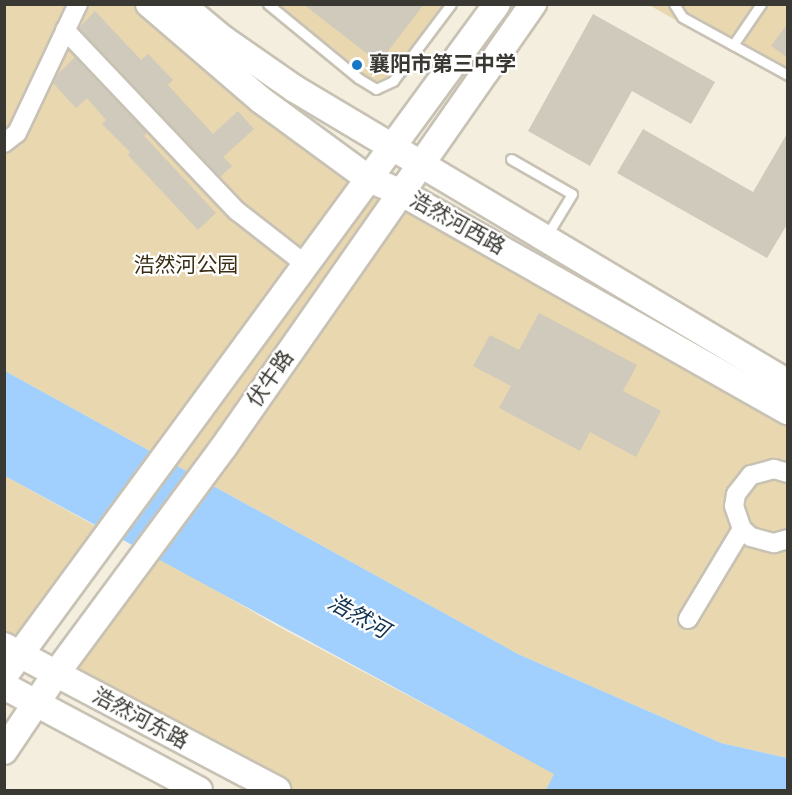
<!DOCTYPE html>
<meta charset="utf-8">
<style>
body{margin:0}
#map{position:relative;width:792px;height:795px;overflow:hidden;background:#f4eedf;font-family:"Varela Round","Noto Sans SC",sans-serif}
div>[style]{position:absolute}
.green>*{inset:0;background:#e8d7af}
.water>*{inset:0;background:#a2d0fe}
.building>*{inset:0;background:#d0cabc}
.roads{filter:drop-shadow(2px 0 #c8c2b4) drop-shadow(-2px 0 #c8c2b4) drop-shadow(0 2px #c8c2b4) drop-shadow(0 -2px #c8c2b4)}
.lane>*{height:9px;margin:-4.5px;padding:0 4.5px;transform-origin:4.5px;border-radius:4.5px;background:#fff}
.street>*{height:18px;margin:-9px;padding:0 9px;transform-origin:9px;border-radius:9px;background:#fff}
.secondary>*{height:26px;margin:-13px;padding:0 13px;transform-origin:13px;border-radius:13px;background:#fff}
.dots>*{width:16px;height:16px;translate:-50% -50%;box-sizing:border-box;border:3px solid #fff;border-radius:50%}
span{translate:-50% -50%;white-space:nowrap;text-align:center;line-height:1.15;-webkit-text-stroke:4.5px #fff;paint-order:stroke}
.poi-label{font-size:21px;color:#3a3832;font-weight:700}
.left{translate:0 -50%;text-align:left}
.street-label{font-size:21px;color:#3a3832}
.park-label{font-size:21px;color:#3a2f14}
.water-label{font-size:22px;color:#10314f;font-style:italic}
.frame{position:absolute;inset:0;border:6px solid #3a3832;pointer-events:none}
</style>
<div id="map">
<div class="green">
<i style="clip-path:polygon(5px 5px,149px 5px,261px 100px,787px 411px,787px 758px,721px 743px,518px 654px,5px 371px)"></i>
<i style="clip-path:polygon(268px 5px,451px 5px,409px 62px,376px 89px)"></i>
<i style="clip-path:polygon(649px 5px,787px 5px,787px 83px)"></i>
<i style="clip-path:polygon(5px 476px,108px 533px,19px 654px,5px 646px)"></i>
<i style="clip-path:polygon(147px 550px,279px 627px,586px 790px,273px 790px,55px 675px)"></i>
</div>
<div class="water">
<i style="clip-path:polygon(5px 371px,518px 654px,721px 743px,787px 758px,787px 790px,546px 790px,554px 774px,5px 476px)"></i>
</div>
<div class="building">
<i style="clip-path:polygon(303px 4px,424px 4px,379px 63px)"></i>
<i style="clip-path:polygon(95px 11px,141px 60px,148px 54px,173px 80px,168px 85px,213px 134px,238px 111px,254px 129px,223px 157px,232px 166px,220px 177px,79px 28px)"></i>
<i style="clip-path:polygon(593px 14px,715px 82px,691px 124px,632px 91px,590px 166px,528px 131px)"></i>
<i style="clip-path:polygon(788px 23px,788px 58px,771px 46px)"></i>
<i style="clip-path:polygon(75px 57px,147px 133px,144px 136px,216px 213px,198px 230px,128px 155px,130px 152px,102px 124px,106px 120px,87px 98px,76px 108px,53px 83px,58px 74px)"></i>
<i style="clip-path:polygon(643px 129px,753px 192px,788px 132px,788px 223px,767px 258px,617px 173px)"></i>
<i style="clip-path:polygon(539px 313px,637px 365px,623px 391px,661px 411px,636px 457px,590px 432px,580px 451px,499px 408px,511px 386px,473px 366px,490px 335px,519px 350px)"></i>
</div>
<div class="roads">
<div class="lane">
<i style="left:268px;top:4px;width:117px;rotate:39.4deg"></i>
<i style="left:358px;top:78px;width:21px;rotate:31deg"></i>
<i style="left:376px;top:89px;width:19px;rotate:-25deg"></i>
<i style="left:393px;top:81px;width:96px;rotate:-53deg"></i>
<i style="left:674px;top:4px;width:15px;rotate:58deg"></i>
<i style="left:682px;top:17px;width:121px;rotate:28.7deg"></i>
<i style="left:733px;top:45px;width:50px;rotate:-55.7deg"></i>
<i style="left:511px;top:159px;width:70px;rotate:29.8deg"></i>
<i style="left:572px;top:194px;width:50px;rotate:121.2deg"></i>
</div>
<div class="street">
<i style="left:65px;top:30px;width:250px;rotate:46.5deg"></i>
<i style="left:237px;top:211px;width:88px;rotate:38deg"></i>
<i style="left:4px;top:143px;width:16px;rotate:-38deg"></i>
<i style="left:17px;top:133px;width:143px;rotate:-64.7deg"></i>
<i style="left:788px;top:473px;width:15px;rotate:-164deg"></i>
<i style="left:774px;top:469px;width:24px;rotate:165deg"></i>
<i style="left:751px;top:475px;width:24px;rotate:128deg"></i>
<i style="left:736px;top:494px;width:12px;rotate:99deg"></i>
<i style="left:734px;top:506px;width:24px;rotate:71deg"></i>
<i style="left:742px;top:529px;width:12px;rotate:42deg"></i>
<i style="left:751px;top:537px;width:24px;rotate:15deg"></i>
<i style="left:774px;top:543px;width:15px;rotate:-16deg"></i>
<i style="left:688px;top:619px;width:105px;rotate:-59deg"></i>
</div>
<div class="secondary">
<i style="left:149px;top:4px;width:148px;rotate:40.6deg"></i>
<i style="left:261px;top:100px;width:134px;rotate:36.2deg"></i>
<i style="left:369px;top:179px;width:36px;rotate:23deg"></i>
<i style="left:402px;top:193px;width:443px;rotate:29.5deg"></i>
<i style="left:181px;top:4px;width:55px;rotate:39.8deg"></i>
<i style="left:223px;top:39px;width:88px;rotate:34.8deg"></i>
<i style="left:295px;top:89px;width:574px;rotate:30.81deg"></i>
<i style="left:4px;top:646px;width:309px;rotate:27.8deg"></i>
<i style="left:4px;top:676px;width:833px;rotate:-53.74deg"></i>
<i style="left:4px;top:686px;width:221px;rotate:28.1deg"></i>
<i style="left:4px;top:751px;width:92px;rotate:-56.1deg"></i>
<i style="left:55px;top:675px;width:282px;rotate:-53.5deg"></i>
<i style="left:223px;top:448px;width:542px;rotate:-55.08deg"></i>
</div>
</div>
<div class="dots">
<i style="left:357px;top:65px;background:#1777c3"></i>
</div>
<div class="poi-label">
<span class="left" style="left:369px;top:65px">襄阳市第三中学</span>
</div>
<div class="street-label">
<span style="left:457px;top:224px;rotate:29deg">浩然河西路</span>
<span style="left:271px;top:379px;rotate:-55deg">伏牛路</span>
<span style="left:140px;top:719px;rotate:28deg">浩然河东路</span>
</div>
<div class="park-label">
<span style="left:186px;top:266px">浩然河公园</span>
</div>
<div class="water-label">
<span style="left:358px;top:617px;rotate:29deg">浩然河</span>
</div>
<div class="frame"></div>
</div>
